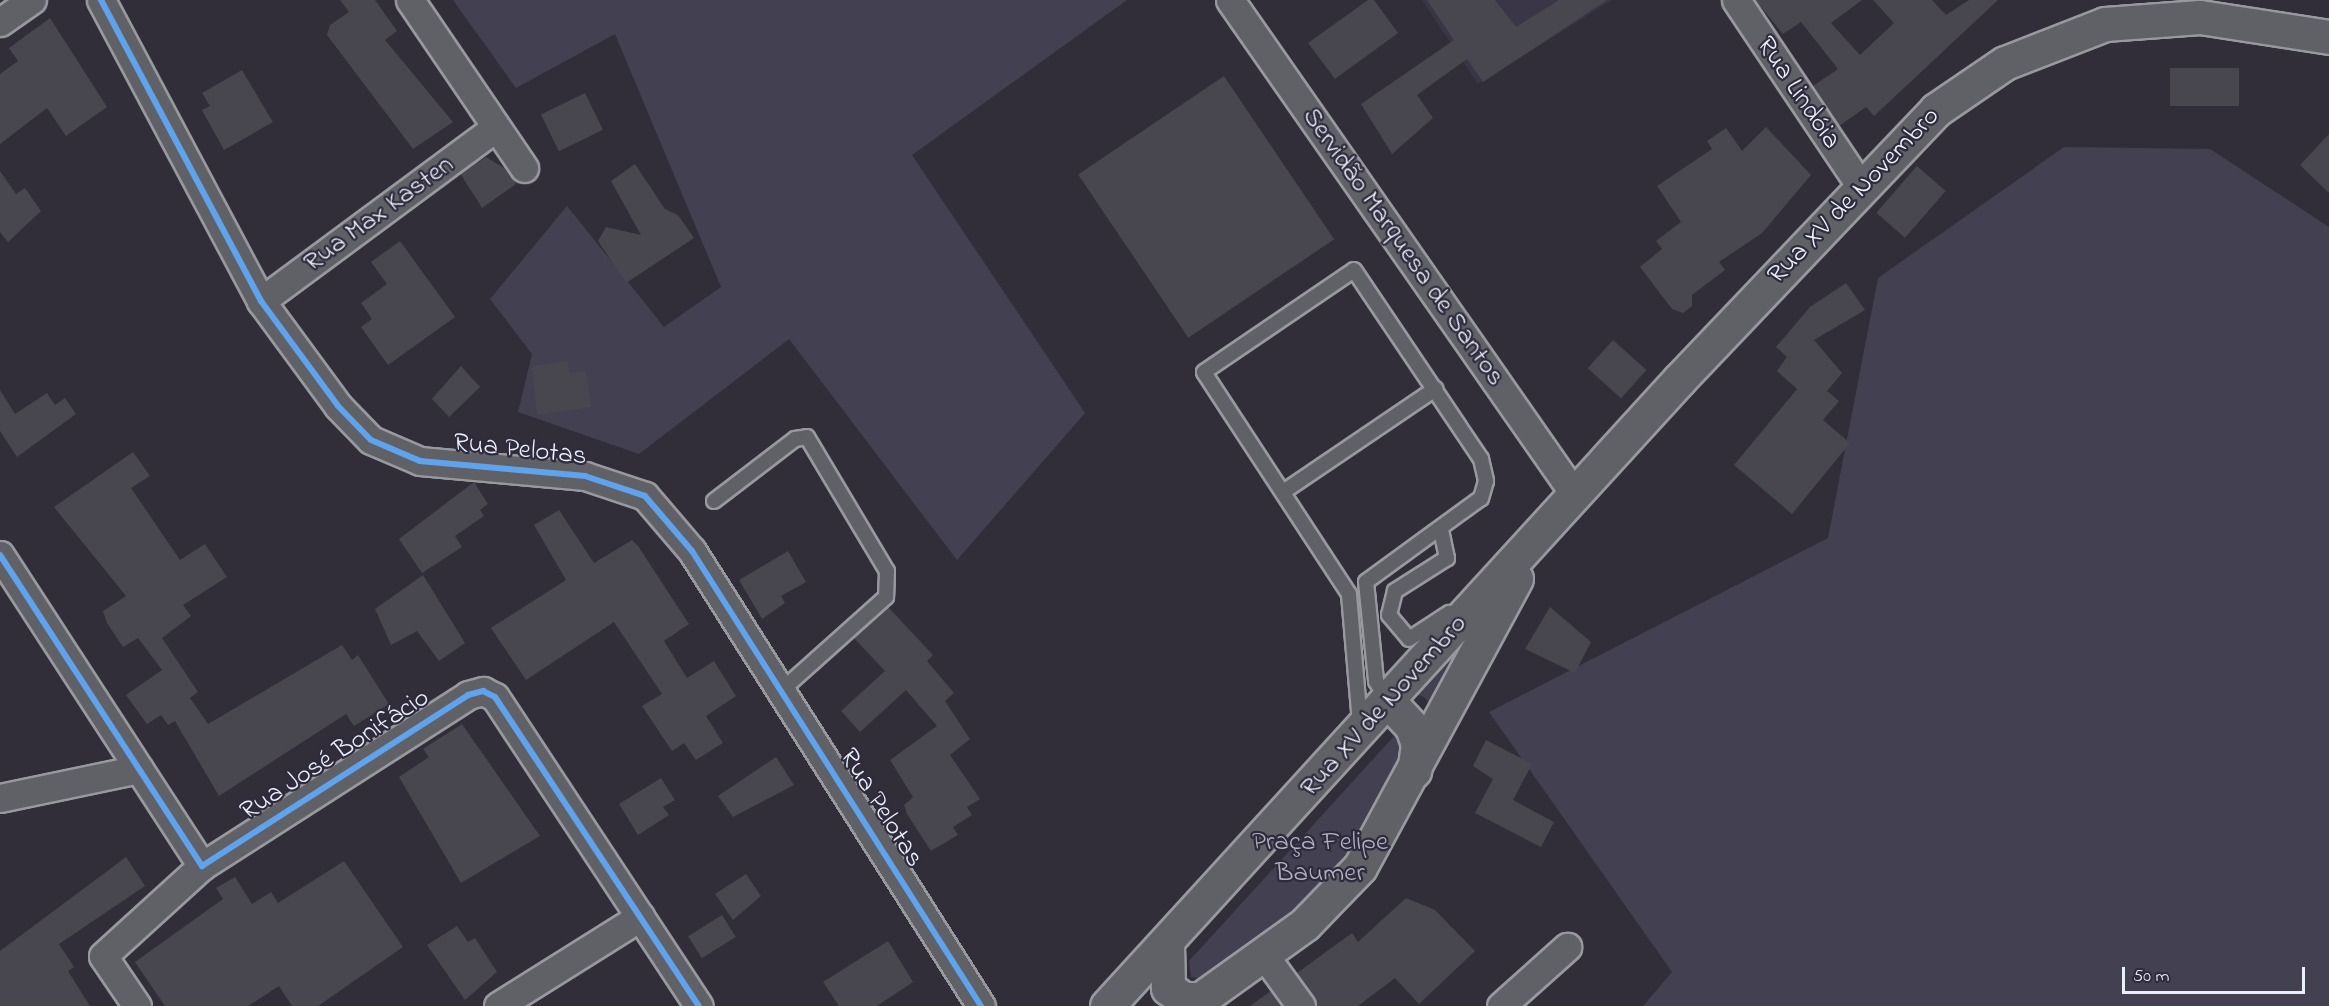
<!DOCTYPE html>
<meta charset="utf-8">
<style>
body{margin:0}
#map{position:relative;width:2329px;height:1006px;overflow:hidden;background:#312e39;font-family:"Indie Flower",sans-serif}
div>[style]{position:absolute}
.built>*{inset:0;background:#3a3647}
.green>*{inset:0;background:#434151}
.building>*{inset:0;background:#48464e;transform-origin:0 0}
.roads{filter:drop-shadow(2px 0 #98999f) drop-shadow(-2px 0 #98999f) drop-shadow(0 2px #98999f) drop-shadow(0 -2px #98999f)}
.lane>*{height:14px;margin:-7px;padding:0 7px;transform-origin:7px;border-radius:7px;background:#606067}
.street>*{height:27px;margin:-13.5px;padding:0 13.5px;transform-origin:13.5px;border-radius:13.5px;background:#606067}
.primary>*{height:33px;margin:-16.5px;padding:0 16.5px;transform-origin:16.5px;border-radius:16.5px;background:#606067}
.cycleway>*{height:6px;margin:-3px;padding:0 3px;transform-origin:3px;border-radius:3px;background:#60a3ed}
span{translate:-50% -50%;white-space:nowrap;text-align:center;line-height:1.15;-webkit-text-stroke:4.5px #2f2a3d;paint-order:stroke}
.street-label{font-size:27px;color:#e8f1f8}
.park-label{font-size:27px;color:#afb4bf}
.scale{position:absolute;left:2122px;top:967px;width:183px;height:27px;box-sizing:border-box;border:3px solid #e8f1f8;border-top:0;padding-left:8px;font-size:18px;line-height:21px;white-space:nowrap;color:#e8f1f8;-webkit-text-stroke:4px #2f2a3d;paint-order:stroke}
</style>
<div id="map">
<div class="built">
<i style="clip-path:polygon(1422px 0,1612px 0,1478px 84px)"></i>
</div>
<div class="green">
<i style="clip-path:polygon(453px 0,1127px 0,912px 155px,1085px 413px,957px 560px,789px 339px,639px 454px,518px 412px,532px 354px,490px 299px,567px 206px,664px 327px,721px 287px,615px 34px,516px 88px)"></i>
<i style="clip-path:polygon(2064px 147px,2210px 149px,2329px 227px,2329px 1006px,1643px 1006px,1672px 972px,1489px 712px,1828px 538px,1878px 278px)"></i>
<i style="clip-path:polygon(1474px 619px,1435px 709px,1424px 697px,1408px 692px)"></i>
<i style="clip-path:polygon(1396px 734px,1403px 736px,1406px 749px,1340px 878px,1206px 979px,1191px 977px,1189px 961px)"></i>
</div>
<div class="building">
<i style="clip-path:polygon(340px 0,375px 0,397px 31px,385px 40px,453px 122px,413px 149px,327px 35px,330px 25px,349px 12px)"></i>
<i style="clip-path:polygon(1368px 0,1374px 0,1398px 33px,1335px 79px,1308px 43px)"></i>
<i style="clip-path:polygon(1427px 0,1495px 0,1516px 27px,1559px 0,1607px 0,1483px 82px,1467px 59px,1417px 95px,1433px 118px,1392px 154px,1361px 104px,1454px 40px)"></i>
<i style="clip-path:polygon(1755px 0,1862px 0,1831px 23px,1860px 55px,1894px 23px,1873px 0,1932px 0,1946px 15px,1969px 0,1998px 0,1874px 116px,1866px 107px,1839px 126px,1813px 86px,1838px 69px,1801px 22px,1783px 34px)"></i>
<i style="clip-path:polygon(50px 18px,107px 107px,66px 136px,47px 108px,0 144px,0 74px,18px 61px,9px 48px)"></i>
<i style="left:2239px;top:68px;width:38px;height:69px;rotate:90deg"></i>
<i style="clip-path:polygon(242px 70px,273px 122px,224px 150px,202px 110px,210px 106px,202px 93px)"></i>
<i style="left:1224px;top:76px;width:197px;height:176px;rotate:56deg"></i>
<i style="left:585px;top:93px;width:41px;height:49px;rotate:64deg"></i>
<i style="clip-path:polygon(1766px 127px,1811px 175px,1762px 233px,1719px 262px,1725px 270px,1692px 295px,1692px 306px,1683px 313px,1672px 309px,1640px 267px,1662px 249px,1656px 241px,1681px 222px,1657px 186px,1712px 149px,1707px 141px,1726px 128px,1742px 151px)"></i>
<i style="clip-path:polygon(2329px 134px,2329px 193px,2300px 165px)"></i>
<i style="clip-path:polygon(486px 157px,504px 168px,516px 184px,482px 208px,460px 173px)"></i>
<i style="clip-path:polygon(635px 164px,665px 209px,678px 215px,694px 238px,626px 283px,598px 241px,606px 227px,641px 235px,611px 181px)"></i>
<i style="left:1917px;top:166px;width:38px;height:62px;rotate:41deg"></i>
<i style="clip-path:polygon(0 171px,16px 194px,25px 188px,41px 211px,8px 242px,0 232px)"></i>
<i style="clip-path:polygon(400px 241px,455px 317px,388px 365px,361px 327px,372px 319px,361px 303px,387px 284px,371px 262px)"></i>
<i style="clip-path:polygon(1846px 283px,1865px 310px,1814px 340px,1842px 373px,1827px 391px,1839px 401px,1823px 420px,1850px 443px,1792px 514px,1734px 465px,1797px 389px,1777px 371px,1787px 357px,1776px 347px,1810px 307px)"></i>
<i style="left:1613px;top:340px;width:45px;height:38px;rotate:42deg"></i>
<i style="clip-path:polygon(568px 361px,569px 373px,586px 371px,591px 407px,537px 415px,532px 366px)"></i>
<i style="clip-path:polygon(461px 366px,480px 387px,449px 417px,432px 399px)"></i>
<i style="clip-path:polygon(0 390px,15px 414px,47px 393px,55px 405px,65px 398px,76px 414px,17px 457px,0 431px)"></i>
<i style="clip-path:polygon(133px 452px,150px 476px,131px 488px,180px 560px,205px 544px,227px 577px,183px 605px,191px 616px,162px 638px,198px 692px,190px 698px,208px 724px,342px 645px,352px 660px,358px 655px,389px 704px,354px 726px,346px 714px,219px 796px,175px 721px,168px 725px,161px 715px,147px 724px,126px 695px,162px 670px,138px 638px,123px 647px,107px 623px,103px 611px,126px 596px,54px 507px)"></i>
<i style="clip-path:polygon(474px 482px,488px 504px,480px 510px,484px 516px,455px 536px,462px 547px,422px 573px,399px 539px)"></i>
<i style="clip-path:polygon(559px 510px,594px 563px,632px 540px,638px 546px,689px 624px,664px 641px,687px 678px,714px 661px,736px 696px,706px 716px,723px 743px,696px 760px,684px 743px,672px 751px,642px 706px,662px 694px,614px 622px,526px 680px,491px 628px,566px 580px,534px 525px)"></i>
<i style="clip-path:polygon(788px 551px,806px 582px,781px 596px,785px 603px,762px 619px,739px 580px)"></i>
<i style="clip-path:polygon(423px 575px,465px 643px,439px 661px,417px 631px,391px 645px,375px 609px)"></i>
<i style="clip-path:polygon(888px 607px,933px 655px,927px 661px,954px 693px,945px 701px,970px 739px,950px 755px,980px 799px,967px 807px,972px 815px,953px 827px,958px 835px,931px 851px,907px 814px,904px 805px,913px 797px,890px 760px,937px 726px,906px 690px,860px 732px,841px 711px,885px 671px,854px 638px)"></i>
<i style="clip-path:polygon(1550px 607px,1591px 642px,1575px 673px,1525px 649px)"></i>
<i style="clip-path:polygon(462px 724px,540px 836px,461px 883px,399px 777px,429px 757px,423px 749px)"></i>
<i style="clip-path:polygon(1486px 740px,1532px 764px,1513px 800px,1554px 822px,1541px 847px,1475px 813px,1493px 779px,1473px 766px)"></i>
<i style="clip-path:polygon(776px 757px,794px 785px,733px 817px,718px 796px)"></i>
<i style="clip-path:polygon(661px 778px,675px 800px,663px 807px,669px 815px,638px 835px,619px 804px)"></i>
<i style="clip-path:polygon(126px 857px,145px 886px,59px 944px,74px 967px,68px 971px,90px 1006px,0 1006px,0 951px)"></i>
<i style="clip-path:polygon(344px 861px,403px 947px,318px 1006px,292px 1006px,279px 986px,248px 1006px,165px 1006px,135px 962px,223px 899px,216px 888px,235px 877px,252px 904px,271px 892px,278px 903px)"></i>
<i style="clip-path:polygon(746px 874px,761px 896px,733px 920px,715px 894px)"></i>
<i style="clip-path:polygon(1406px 898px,1435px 910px,1475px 951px,1419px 1004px,1395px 978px,1358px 1006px,1316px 1006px,1297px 973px,1352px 933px,1358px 942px)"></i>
<i style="left:722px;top:915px;width:26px;height:40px;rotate:58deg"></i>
<i style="clip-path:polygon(457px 926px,468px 942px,475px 938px,497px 972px,465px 1000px,427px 945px)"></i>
<i style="clip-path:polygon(888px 941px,913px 982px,877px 1006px,839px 1006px,823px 982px)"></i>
<i style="clip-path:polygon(1271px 991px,1282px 1006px,1250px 1006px)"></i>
</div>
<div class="roads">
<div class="lane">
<i style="left:1283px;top:492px;width:184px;rotate:-34.1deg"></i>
<i style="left:714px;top:501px;width:102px;rotate:-37.4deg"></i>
<i style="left:795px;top:439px;width:12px;rotate:-9deg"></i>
<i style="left:807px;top:437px;width:156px;rotate:59.2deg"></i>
<i style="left:887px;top:571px;width:26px;rotate:92deg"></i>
<i style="left:886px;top:597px;width:141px;rotate:138.2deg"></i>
<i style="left:1441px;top:530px;width:29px;rotate:78deg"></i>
<i style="left:1447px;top:558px;width:62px;rotate:147.6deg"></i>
<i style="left:1395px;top:591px;width:25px;rotate:104deg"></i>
<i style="left:1389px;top:615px;width:31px;rotate:50deg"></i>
<i style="left:1409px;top:639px;width:48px;rotate:-33deg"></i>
<i style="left:1360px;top:723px;width:129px;rotate:-94.9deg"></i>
<i style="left:1349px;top:594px;width:265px;rotate:-123.2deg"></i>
<i style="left:1204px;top:372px;width:181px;rotate:-34.2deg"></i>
<i style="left:1354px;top:270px;width:228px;rotate:56.1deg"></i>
<i style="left:1481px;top:459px;width:23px;rotate:77deg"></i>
<i style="left:1486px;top:481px;width:18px;rotate:106deg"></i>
<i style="left:1481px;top:498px;width:142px;rotate:143.9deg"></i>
<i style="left:1366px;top:582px;width:100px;rotate:84.2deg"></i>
<i style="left:1376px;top:681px;width:22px;rotate:60deg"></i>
</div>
<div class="street">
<i style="left:101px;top:0;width:341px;rotate:62deg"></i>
<i style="left:261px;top:301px;width:130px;rotate:53.7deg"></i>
<i style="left:338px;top:406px;width:47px;rotate:45.9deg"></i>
<i style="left:371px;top:440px;width:53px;rotate:23.2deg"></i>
<i style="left:420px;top:461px;width:166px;rotate:5.2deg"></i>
<i style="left:585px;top:476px;width:63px;rotate:18.4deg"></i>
<i style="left:645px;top:496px;width:72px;rotate:49.5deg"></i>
<i style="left:692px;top:551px;width:539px;rotate:57.58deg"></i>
<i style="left:410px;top:0;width:203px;rotate:55.8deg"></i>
<i style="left:1230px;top:0;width:603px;rotate:55.12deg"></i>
<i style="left:1736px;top:0;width:223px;rotate:56.2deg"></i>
<i style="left:0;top:22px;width:39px;rotate:-35deg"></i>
<i style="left:261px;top:301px;width:292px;rotate:-36.5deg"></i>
<i style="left:0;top:555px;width:371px;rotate:57deg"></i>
<i style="left:202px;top:866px;width:316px;rotate:-32.7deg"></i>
<i style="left:468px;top:695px;width:16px;rotate:-15deg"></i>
<i style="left:483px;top:691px;width:13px;rotate:27deg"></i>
<i style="left:495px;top:697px;width:370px;rotate:56.6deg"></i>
<i style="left:0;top:798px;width:142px;rotate:-11.8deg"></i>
<i style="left:1264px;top:955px;width:63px;rotate:54deg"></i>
<i style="left:137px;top:1006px;width:60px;rotate:-124.2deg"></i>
<i style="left:103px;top:956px;width:134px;rotate:-42.3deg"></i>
<i style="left:498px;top:1006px;width:168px;rotate:-32.1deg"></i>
<i style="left:1501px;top:1006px;width:89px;rotate:-41.8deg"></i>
</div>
<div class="primary">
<i style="left:1388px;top:701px;width:35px;rotate:47deg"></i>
<i style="left:1412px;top:727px;width:18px;rotate:71deg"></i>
<i style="left:1418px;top:744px;width:27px;rotate:98deg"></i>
<i style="left:1167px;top:944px;width:44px;rotate:88.7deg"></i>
<i style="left:1168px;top:988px;width:19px;rotate:35deg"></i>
<i style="left:1184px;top:999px;width:17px"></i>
<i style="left:1107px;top:1006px;width:849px;rotate:-47.58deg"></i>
<i style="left:1680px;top:379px;width:371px;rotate:-46.4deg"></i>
<i style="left:1936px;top:110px;width:83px;rotate:-34.3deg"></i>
<i style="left:2005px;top:63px;width:107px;rotate:-21.3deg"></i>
<i style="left:2105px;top:24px;width:95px;rotate:-4.2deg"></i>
<i style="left:2200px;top:17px;width:131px;rotate:8.8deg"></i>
<i style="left:1191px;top:1006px;width:140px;rotate:-35.7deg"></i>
<i style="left:1305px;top:924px;width:79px;rotate:-46deg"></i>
<i style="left:1360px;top:867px;width:328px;rotate:-61.6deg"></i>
</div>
</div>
<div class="cycleway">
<i style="left:101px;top:0;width:341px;rotate:62deg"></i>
<i style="left:261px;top:301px;width:130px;rotate:53.7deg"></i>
<i style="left:338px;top:406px;width:47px;rotate:45.9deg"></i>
<i style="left:371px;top:440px;width:53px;rotate:23.2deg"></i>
<i style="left:420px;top:461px;width:166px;rotate:5.2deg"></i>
<i style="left:585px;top:476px;width:63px;rotate:18.4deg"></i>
<i style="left:645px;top:496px;width:72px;rotate:49.5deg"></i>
<i style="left:692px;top:551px;width:539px;rotate:57.58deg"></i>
<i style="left:0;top:555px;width:371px;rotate:57deg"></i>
<i style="left:202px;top:866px;width:316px;rotate:-32.7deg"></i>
<i style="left:468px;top:695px;width:16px;rotate:-15deg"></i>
<i style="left:483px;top:691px;width:13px;rotate:27deg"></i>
<i style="left:495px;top:697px;width:370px;rotate:56.6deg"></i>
</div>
<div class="street-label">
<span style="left:1798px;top:93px;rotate:56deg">Rua Lindóia</span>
<span style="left:1854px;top:196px;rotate:-46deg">Rua XV de Novembro</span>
<span style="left:379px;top:214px;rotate:-36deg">Rua Max Kasten</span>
<span style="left:1403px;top:247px;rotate:55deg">Servidão Marquesa de Santos</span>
<span style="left:520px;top:450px;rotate:6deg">Rua Pelotas</span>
<span style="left:1384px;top:706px;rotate:-48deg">Rua XV de Novembro</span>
<span style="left:335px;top:755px;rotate:-33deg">Rua José Bonifácio</span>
<span style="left:881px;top:808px;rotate:58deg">Rua Pelotas</span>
</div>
<div class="park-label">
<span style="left:1320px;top:858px">Praça Felipe<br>Baumer</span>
</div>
<div class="scale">50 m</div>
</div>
